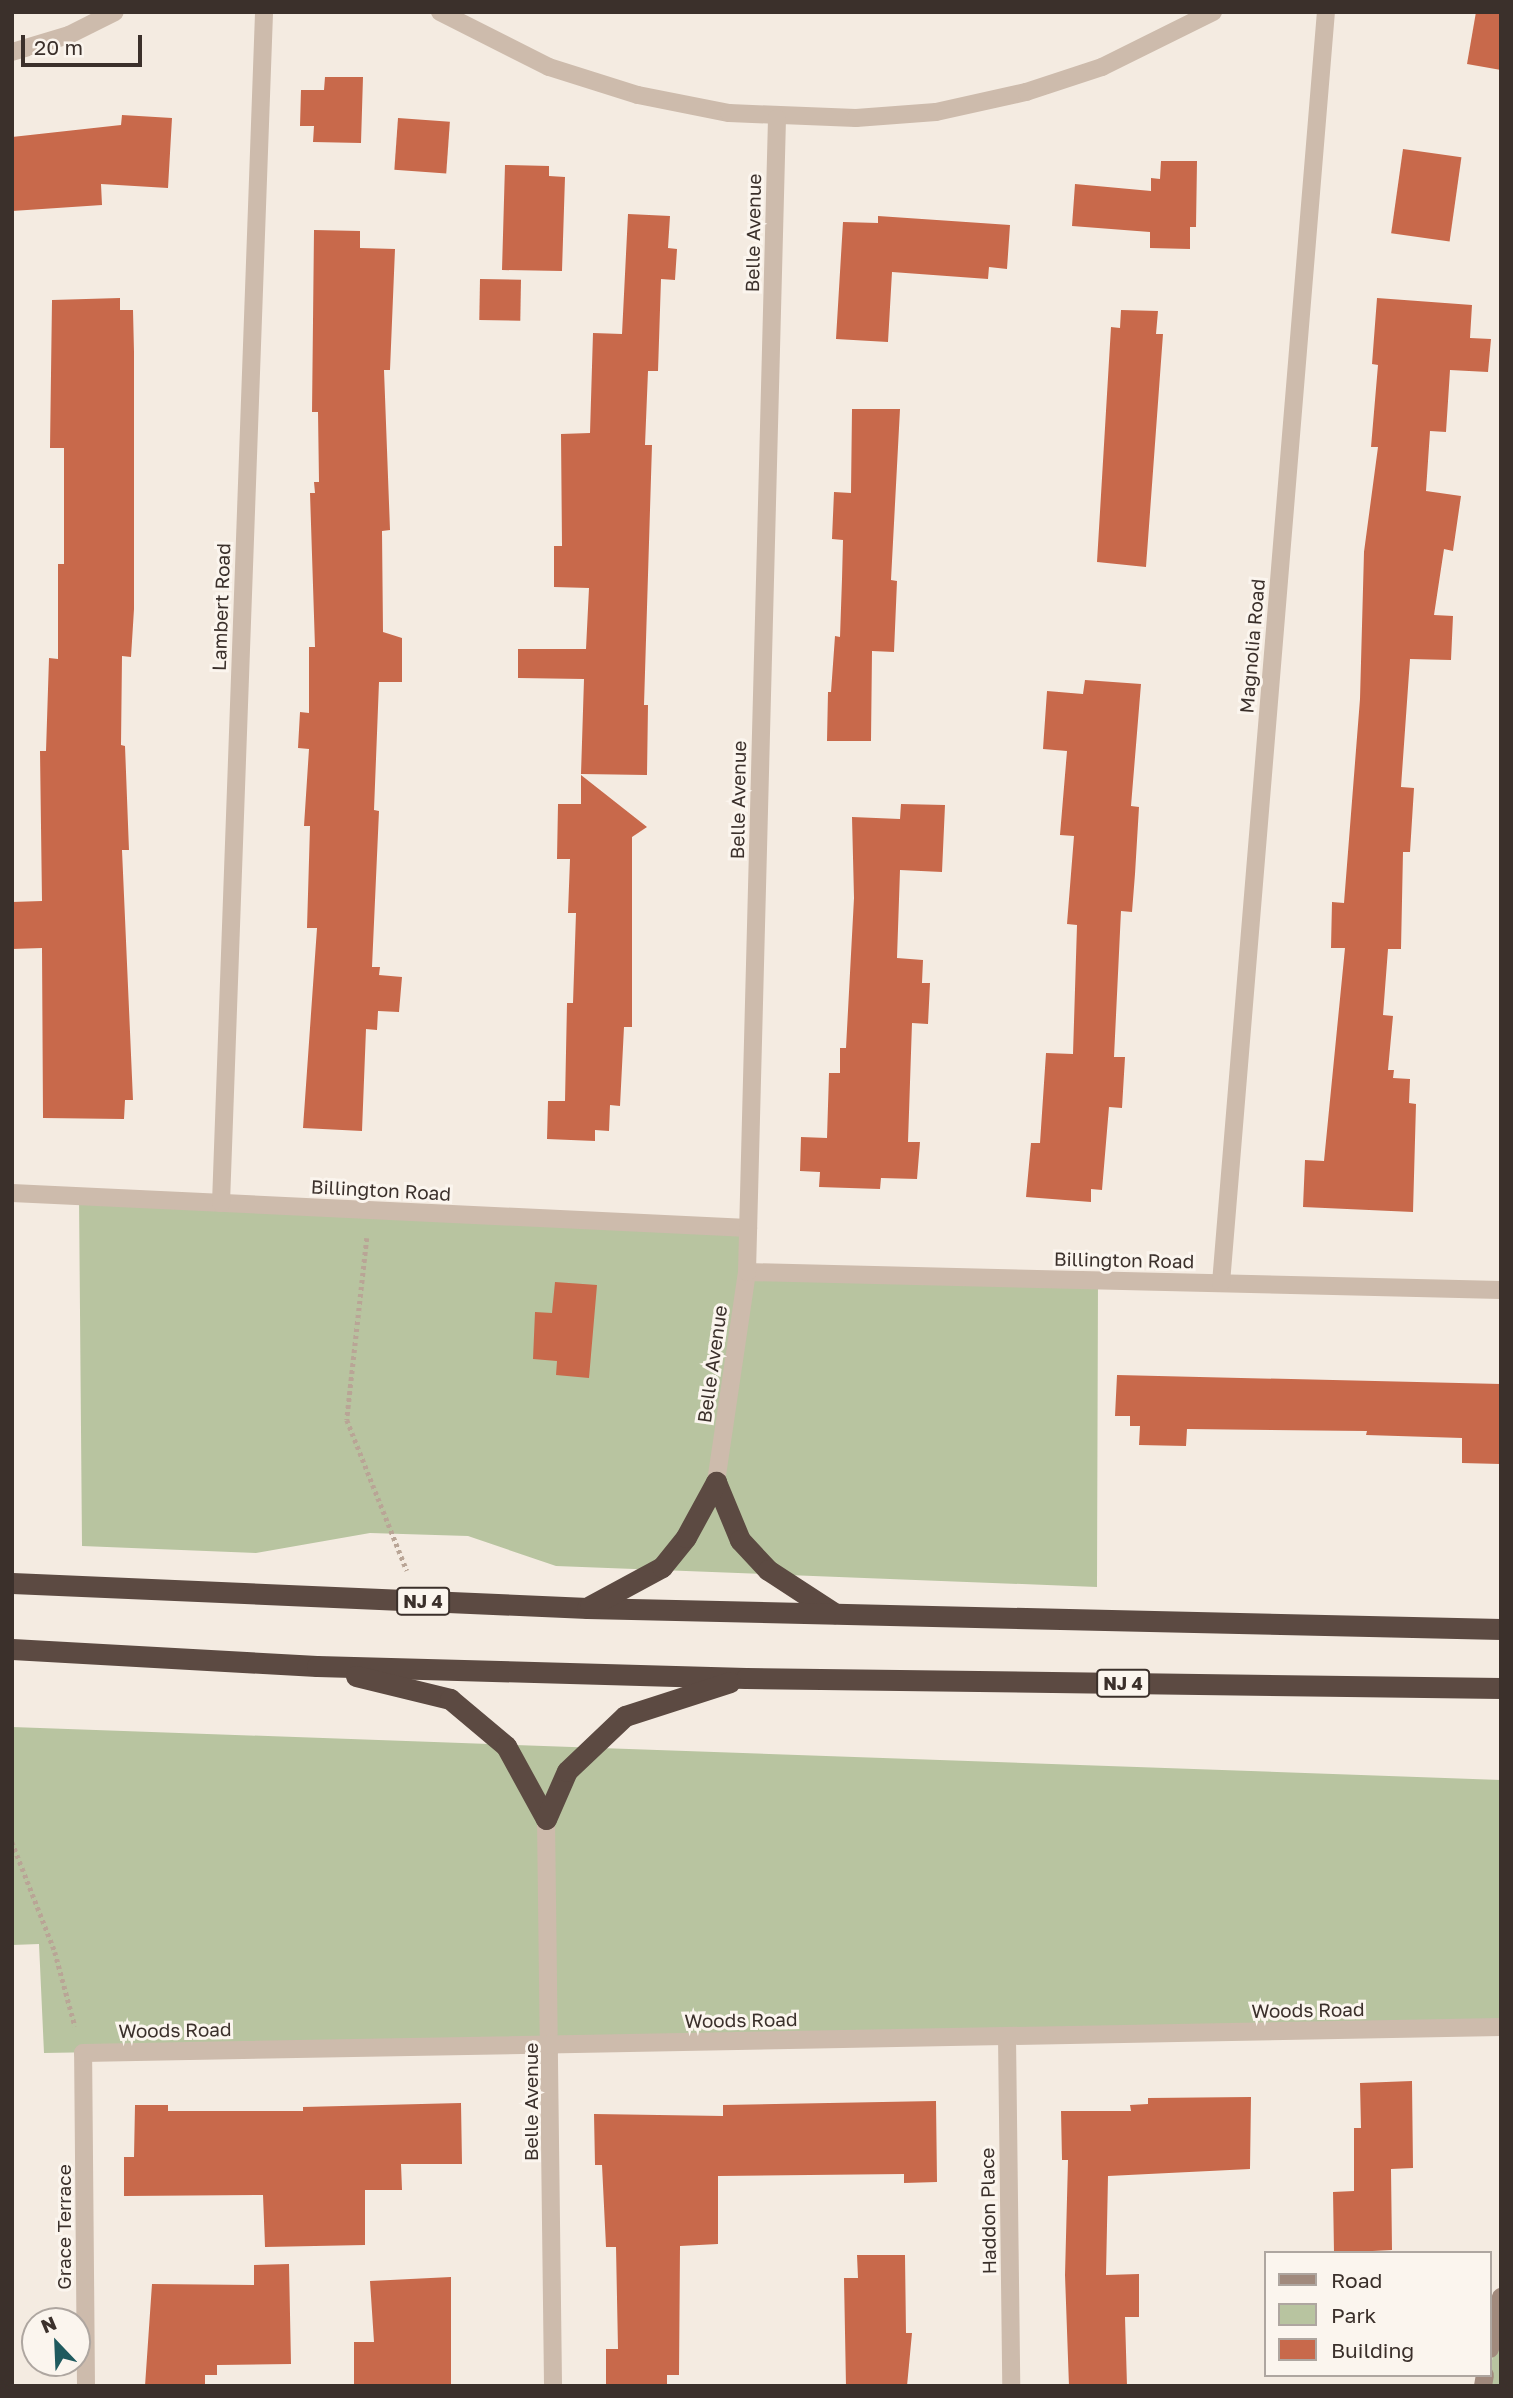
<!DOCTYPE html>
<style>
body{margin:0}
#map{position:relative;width:1513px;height:2398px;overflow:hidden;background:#f4ebe1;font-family:"Golos Text",sans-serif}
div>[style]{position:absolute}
.green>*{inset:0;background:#b8c4a0}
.building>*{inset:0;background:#c8694b;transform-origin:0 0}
.path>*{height:4.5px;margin-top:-2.25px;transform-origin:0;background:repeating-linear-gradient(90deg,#b9a596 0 3.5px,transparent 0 7px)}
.street>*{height:18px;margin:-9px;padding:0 9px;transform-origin:9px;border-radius:9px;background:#cdbbac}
.secondary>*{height:18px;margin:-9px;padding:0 9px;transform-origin:9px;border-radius:9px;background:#a18a7d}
.highway>*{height:21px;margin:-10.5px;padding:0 10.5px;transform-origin:10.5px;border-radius:10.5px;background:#5c4a42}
span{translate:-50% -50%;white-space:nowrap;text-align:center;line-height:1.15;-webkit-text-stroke:6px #fbf5ee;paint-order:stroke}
.shield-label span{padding:2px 5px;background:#fbf5ee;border:2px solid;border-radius:5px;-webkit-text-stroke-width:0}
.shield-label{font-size:18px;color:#3b302b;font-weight:700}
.street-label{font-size:19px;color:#3b302b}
.frame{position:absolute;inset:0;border:14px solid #3b302b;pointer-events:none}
.legend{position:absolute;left:1264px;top:2251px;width:228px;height:126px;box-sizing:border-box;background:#fbf5ee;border:2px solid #aea6a0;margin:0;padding:9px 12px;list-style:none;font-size:21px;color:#3b302b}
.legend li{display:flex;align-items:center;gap:14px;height:35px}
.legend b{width:35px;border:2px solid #aea6a0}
.north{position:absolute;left:21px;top:2307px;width:70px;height:70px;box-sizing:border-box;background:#fbf5ee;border:2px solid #aea6a0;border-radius:50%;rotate:337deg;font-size:19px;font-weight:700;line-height:28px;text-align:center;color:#3b302b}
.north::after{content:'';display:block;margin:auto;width:24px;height:32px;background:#1f5a5e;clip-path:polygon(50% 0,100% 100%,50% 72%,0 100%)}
.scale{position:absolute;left:21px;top:35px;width:121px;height:32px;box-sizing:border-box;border:4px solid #3b302b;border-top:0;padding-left:9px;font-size:21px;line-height:24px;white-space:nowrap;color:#3b302b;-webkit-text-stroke:5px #fbf5ee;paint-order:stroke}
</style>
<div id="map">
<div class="green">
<i style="clip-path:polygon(79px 1196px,748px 1228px,747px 1272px,1098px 1280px,1097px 1587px,556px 1566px,468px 1536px,370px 1533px,256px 1553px,82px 1546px)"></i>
<i style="clip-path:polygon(12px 1727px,1501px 1780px,1501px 2027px,44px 2053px,39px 1944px,12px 1945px)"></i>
<i style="clip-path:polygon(1501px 2297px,1501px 2386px,1483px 2386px,1490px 2375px)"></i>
</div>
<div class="building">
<i style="clip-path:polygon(1476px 12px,1501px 12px,1501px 70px,1467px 64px)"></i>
<i style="clip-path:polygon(325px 77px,363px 77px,361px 143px,313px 142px,314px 126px,300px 126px,301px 90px,324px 90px)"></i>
<i style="clip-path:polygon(122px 115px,172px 118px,168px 188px,101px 184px,102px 205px,12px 211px,12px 137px,121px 125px)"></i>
<i style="left:398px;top:118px;width:52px;height:52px;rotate:4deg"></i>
<i style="left:1403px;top:149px;width:59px;height:85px;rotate:8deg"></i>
<i style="clip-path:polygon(1161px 161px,1197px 161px,1196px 227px,1190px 227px,1190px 249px,1150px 248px,1150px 232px,1072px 226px,1075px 184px,1151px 191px,1151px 178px,1160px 179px)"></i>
<i style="clip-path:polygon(505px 165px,549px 166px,549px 176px,565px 177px,562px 271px,502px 270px)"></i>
<i style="clip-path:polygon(628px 214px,670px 216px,668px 248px,677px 249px,675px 280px,661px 279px,658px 371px,648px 371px,645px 445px,652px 445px,644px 705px,648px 705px,647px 775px,581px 774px,584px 679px,518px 678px,518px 649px,586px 649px,589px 588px,554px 587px,554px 546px,562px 546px,561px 434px,590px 433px,593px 333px,622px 334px)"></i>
<i style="clip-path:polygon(878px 216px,1010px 225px,1007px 269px,989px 267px,988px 279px,892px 272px,888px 342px,836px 339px,843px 222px,878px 223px)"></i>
<i style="clip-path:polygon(314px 230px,360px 231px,360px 248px,395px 249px,390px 370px,384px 370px,390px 530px,382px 531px,383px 632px,402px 638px,402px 682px,379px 682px,374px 810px,379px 811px,372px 967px,380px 967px,379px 975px,402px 977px,399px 1012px,378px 1011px,377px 1030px,366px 1029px,362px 1131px,303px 1128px,317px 928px,307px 928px,310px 826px,304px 826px,309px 749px,298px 748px,300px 712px,309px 713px,309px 647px,315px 647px,310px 493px,315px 493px,314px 482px,319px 482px,318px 412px,312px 412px)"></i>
<i style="left:480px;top:279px;width:41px;height:41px;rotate:1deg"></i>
<i style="clip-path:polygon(120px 298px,120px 310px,133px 310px,134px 352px,134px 609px,131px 657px,122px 656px,121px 745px,125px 746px,129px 850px,122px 850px,133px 1100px,125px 1100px,124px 1119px,43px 1118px,42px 948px,12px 949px,12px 902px,42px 901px,40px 751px,46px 751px,49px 658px,58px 659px,58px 564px,64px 564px,64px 448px,50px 448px,52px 300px)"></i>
<i style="clip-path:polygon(1377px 298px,1472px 305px,1470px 338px,1491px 339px,1488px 372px,1450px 370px,1446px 432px,1430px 431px,1426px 491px,1461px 496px,1453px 551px,1444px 549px,1434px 615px,1453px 616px,1451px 660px,1410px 659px,1401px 787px,1414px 788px,1410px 852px,1403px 852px,1401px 949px,1388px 949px,1383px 1015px,1393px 1016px,1388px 1070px,1394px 1070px,1393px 1078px,1410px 1079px,1409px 1103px,1416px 1104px,1413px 1212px,1303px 1207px,1305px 1160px,1324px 1161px,1345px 948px,1331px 948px,1332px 902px,1344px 903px,1360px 699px,1364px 552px,1378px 447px,1371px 447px,1378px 365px,1372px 364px)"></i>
<i style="clip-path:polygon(1121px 310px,1158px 311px,1156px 334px,1163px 334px,1146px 567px,1097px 562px,1111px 327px,1120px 328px)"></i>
<i style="clip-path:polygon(852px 409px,900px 409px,891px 580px,897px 581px,894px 652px,872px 651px,871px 741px,827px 741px,828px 692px,831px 692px,835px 636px,840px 637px,842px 579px,843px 540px,832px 539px,834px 492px,851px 493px)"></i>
<i style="clip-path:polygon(1085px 680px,1141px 684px,1131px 806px,1139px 807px,1135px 874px,1132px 912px,1121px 911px,1114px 1057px,1125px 1057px,1122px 1108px,1109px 1107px,1102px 1190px,1091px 1189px,1091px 1202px,1026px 1197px,1031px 1143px,1040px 1143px,1046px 1053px,1073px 1054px,1077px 925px,1067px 924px,1074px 836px,1060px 835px,1067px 751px,1043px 749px,1047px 691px,1083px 694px)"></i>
<i style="clip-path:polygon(581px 775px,647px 827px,632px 837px,632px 1027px,624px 1027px,620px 1106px,610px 1105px,609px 1131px,595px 1130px,595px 1141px,547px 1139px,548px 1101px,565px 1101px,567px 1003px,573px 1003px,576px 913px,568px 913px,570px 859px,557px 859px,558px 804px,581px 804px)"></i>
<i style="clip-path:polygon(901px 804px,945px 805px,942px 872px,900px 870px,897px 958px,923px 960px,922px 983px,930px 983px,928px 1024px,912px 1023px,908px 1142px,920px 1142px,917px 1179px,881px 1178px,880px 1189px,819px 1187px,820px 1172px,800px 1171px,801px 1137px,827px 1138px,829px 1073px,840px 1073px,840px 1048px,846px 1048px,854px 898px,852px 817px,900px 819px)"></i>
<i style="clip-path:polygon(555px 1282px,597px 1285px,589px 1378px,556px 1375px,557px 1361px,533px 1359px,535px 1312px,552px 1313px)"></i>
<i style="clip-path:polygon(1117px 1375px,1501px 1384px,1500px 1464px,1462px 1463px,1462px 1438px,1366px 1435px,1367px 1431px,1187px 1429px,1186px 1446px,1139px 1445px,1140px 1426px,1130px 1426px,1130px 1416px,1115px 1416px)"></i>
<i style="clip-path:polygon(1412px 2081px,1413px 2168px,1391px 2169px,1392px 2250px,1334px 2253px,1333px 2192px,1354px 2191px,1354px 2128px,1361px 2128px,1360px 2083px)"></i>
<i style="clip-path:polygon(1251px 2097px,1250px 2169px,1108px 2176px,1106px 2275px,1139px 2274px,1139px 2317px,1125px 2317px,1127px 2386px,1069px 2386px,1065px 2275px,1068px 2160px,1062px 2160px,1061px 2111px,1131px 2111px,1130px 2105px,1148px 2104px,1148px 2098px)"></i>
<i style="clip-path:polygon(936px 2101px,937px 2182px,904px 2183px,904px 2174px,718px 2176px,718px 2244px,680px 2246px,679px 2375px,667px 2375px,667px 2386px,606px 2386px,606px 2349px,618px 2349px,616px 2247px,606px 2247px,602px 2165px,595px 2165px,594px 2114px,723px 2116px,723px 2105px)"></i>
<i style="clip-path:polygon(461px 2103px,462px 2164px,401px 2164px,402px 2190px,365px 2190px,365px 2245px,265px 2247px,263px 2195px,124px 2196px,124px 2157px,134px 2157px,135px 2105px,168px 2105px,168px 2111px,303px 2111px,303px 2107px)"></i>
<i style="clip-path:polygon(857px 2255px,905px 2255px,906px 2333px,912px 2333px,907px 2386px,846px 2386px,844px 2278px,858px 2278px)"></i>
<i style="clip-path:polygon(289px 2264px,291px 2364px,217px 2365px,217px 2375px,205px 2375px,205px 2386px,145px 2386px,152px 2284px,254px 2285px,254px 2265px)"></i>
<i style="clip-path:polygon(451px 2277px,451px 2386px,354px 2386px,354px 2342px,374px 2342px,370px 2281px)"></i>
</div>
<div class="path">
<i style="left:367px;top:1238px;width:183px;rotate:96.3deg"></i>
<i style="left:347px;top:1420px;width:162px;rotate:68.3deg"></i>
<i style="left:12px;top:1842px;width:118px;rotate:68.6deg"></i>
<i style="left:55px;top:1952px;width:77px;rotate:74.9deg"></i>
</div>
<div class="street">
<i style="left:440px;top:12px;width:122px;rotate:26.8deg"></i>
<i style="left:549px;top:67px;width:93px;rotate:17.5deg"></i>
<i style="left:638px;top:95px;width:93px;rotate:11.2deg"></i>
<i style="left:729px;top:113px;width:127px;rotate:2.3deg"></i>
<i style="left:856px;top:118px;width:80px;rotate:-4.3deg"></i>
<i style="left:936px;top:112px;width:92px;rotate:-12.5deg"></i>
<i style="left:1026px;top:92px;width:80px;rotate:-18.2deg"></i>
<i style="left:1102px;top:67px;width:124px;rotate:-26.4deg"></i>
<i style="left:12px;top:52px;width:59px;rotate:-16.6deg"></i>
<i style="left:69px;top:35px;width:51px;rotate:-26.6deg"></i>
<i style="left:12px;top:1193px;width:737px;rotate:2.72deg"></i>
<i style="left:221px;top:1203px;width:1192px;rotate:-87.93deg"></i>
<i style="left:747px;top:1272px;width:754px;rotate:1.37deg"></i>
<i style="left:1221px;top:1283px;width:1275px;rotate:-85.28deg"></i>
<i style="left:716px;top:1482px;width:212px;rotate:-81.6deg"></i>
<i style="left:747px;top:1272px;width:1154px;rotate:-88.51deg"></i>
<i style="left:546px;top:1819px;width:567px;rotate:89.29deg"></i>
<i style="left:1007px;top:2036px;width:350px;rotate:89.3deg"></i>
<i style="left:86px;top:2386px;width:333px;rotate:-90.5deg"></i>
<i style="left:83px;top:2053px;width:1418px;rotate:-1.05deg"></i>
</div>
<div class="secondary">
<i style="left:1490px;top:2349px;width:53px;rotate:-78.1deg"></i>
<i style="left:1483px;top:2386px;width:11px;rotate:-80deg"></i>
</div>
<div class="highway">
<i style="left:716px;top:1482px;width:63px;rotate:67.5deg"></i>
<i style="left:740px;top:1540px;width:41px;rotate:47deg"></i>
<i style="left:768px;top:1570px;width:79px;rotate:33.1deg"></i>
<i style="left:12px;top:1583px;width:576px;rotate:2.49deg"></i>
<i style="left:587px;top:1608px;width:914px;rotate:1.32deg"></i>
<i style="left:590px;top:1606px;width:82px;rotate:-28.4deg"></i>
<i style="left:662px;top:1567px;width:38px;rotate:-51deg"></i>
<i style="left:686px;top:1537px;width:63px;rotate:-61.4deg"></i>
<i style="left:12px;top:1649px;width:305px;rotate:3.2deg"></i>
<i style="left:317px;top:1666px;width:429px;rotate:1.6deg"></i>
<i style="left:746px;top:1678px;width:755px;rotate:0.76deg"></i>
<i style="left:356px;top:1676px;width:97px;rotate:13.7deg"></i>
<i style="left:450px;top:1699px;width:73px;rotate:40deg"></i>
<i style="left:506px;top:1746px;width:83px;rotate:61.3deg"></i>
<i style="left:546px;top:1819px;width:52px;rotate:-66.4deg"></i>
<i style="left:567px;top:1771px;width:80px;rotate:-43.5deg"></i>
<i style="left:625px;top:1716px;width:110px;rotate:-17.9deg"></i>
</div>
<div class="shield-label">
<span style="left:423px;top:1601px">NJ 4</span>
<span style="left:1123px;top:1683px">NJ 4</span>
</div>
<div class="street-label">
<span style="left:753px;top:233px;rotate:-89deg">Belle Avenue</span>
<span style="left:221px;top:607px;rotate:-88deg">Lambert Road</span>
<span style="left:1252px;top:646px;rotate:-85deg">Magnolia Road</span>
<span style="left:738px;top:800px;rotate:-89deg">Belle Avenue</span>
<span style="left:381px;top:1190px;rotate:3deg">Billington Road</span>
<span style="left:1124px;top:1260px;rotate:1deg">Billington Road</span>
<span style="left:712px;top:1364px;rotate:-82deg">Belle Avenue</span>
<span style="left:1308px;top:2010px;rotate:-1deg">Woods Road</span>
<span style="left:741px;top:2020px;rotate:-1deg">Woods Road</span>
<span style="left:175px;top:2030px;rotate:-1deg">Woods Road</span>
<span style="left:531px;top:2102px;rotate:-90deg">Belle Avenue</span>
<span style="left:988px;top:2211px;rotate:-91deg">Haddon Place</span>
<span style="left:64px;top:2227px;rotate:-90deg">Grace Terrace</span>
</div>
<div class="frame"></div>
<ul class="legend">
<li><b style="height:9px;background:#a18a7d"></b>Road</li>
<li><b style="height:19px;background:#b8c4a0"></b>Park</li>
<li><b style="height:19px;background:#c8694b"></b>Building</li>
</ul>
<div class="north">N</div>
<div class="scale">20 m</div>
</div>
